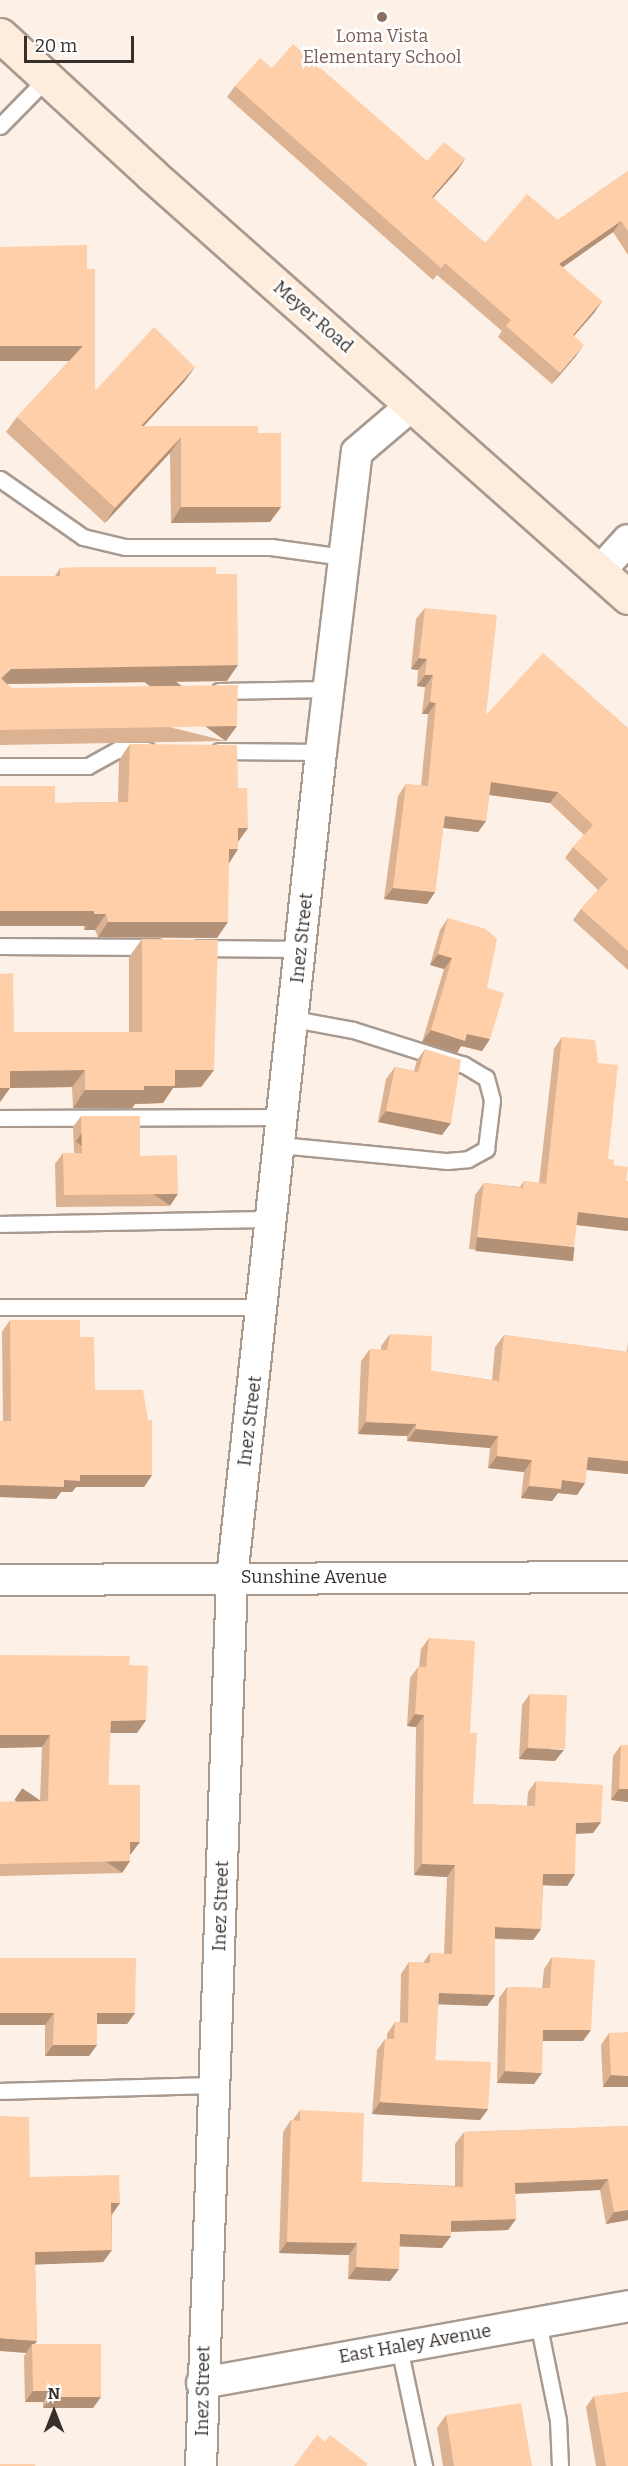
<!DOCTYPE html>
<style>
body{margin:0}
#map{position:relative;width:628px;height:2466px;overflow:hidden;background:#fdf0e7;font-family:Bitter,serif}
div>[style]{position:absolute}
.roads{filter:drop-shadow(2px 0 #a99a90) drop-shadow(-2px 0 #a99a90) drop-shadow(0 2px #a99a90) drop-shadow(0 -2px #a99a90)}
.service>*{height:15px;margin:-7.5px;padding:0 7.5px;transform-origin:7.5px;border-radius:7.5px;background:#fff}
.minor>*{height:30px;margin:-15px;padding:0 15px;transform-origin:15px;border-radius:15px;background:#fff}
.secondary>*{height:33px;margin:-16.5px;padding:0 16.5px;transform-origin:16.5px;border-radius:16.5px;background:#feeddc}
.wall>*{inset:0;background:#dbb292}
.shaded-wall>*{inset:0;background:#b29177;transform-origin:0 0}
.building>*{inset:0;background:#ffcfaa;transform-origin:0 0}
.dots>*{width:16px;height:16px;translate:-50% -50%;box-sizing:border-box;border:3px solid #fff;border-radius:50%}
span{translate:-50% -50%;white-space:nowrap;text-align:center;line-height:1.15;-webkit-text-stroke:4.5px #fff;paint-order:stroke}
.education-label{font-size:18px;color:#785e54}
.street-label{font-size:18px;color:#36302c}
.north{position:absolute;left:24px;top:2382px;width:60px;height:60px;-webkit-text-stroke:4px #fff;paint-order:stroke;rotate:0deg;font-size:16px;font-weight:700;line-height:24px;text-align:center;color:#36302c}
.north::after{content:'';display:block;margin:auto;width:21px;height:27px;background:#36302c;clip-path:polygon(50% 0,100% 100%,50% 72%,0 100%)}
.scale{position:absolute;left:24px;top:36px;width:110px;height:27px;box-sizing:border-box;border:3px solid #36302c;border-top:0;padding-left:8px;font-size:18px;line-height:21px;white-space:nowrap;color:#36302c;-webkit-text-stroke:4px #fff;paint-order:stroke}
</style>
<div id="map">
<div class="roads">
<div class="service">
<i style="left:0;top:126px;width:67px;rotate:-45.6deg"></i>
<i style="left:0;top:479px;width:101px;rotate:34.9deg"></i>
<i style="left:83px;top:537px;width:43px;rotate:13.4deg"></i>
<i style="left:125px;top:547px;width:146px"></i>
<i style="left:271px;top:547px;width:73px;rotate:7.9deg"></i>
<i style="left:219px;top:691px;width:109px;rotate:-1.1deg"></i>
<i style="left:219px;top:751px;width:102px;rotate:0.6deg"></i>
<i style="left:0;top:766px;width:88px"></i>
<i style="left:88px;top:766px;width:33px;rotate:-29deg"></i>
<i style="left:117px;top:750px;width:30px"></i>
<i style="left:0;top:946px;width:156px;rotate:0.4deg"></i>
<i style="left:198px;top:948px;width:102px;rotate:0.6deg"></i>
<i style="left:0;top:1118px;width:283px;rotate:-0.2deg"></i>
<i style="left:280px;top:1145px;width:168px;rotate:5.5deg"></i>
<i style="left:447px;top:1161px;width:21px;rotate:-5deg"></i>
<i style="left:468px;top:1159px;width:21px;rotate:-29deg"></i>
<i style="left:486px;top:1149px;width:49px;rotate:-83deg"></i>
<i style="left:492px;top:1100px;width:23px;rotate:-105deg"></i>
<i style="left:486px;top:1078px;width:26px;rotate:-149deg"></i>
<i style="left:464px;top:1065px;width:116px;rotate:-162.5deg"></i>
<i style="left:353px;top:1030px;width:61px;rotate:-169.6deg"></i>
<i style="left:0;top:1224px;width:272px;rotate:-1.1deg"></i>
<i style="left:0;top:1307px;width:263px"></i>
<i style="left:0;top:2091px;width:214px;rotate:-1.6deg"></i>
<i style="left:538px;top:2322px;width:100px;rotate:78.5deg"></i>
<i style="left:558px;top:2420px;width:46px;rotate:87.5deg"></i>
<i style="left:399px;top:2347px;width:122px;rotate:78.1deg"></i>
</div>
<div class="minor">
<i style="left:599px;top:572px;width:43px;rotate:-47.8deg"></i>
<i style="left:0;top:1580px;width:628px;rotate:-0.27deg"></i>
<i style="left:202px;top:2383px;width:433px;rotate:-10.2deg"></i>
<i style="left:201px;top:2466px;width:889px;rotate:-88deg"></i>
<i style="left:232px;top:1578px;width:831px;rotate:-83.85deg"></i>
<i style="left:321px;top:752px;width:302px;rotate:-83.2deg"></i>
<i style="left:357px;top:452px;width:72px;rotate:-40.5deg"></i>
</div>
<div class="secondary">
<i style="left:0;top:35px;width:207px;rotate:42.6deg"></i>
<i style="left:152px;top:175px;width:636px;rotate:41.56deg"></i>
</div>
</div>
<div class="wall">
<i style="clip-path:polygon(272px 68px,427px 161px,465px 159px,457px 171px,433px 198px,485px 243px,558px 220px,628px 171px,628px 255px,613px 232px,562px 268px,602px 301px,594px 313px,574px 336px,576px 356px,552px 384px,498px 337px,502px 331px,437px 275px,433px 280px,227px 97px,235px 86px)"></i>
<i style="clip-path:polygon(87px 269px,95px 391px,195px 367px,184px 382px,144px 426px,258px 433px,281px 507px,270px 522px,171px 523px,170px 453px,105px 523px,6px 432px,17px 417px,69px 361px,0 361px)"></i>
<i style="clip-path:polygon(60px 568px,216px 574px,227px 681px,7px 684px,11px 688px,226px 741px,0 745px,0 576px,55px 576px)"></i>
<i style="clip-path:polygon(425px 608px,486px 715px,628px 728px,628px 970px,573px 920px,581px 909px,598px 890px,565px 858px,573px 847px,584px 835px,550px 803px,489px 795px,486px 821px,478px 832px,443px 828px,435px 892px,427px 904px,384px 899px,398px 796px,406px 784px,421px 786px,428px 714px,422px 714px,425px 687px,417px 686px,418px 670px,411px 669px,416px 619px)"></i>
<i style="clip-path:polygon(130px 744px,238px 788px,248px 828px,238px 842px,238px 849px,229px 863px,217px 938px,98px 937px,95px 930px,84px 930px,84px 926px,0 926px,0 786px,55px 803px,118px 802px,119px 760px)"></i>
<i style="clip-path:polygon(448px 918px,487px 988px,490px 1039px,482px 1051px,461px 1046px,457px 1053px,422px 1042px,444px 969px,430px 965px,440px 930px)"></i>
<i style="clip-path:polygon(142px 939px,214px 1070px,201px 1087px,173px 1088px,163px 1103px,135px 1104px,132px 1108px,73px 1108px,72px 1087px,10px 1088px,0 1102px,0 974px,14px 1032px,129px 1032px,129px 957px)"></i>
<i style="clip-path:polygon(562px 1037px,608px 1159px,614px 1165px,626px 1181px,628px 1181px,628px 1230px,627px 1231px,576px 1225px,566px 1259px,469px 1249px,475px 1195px,484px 1183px,520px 1187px,524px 1181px,539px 1183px,554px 1049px)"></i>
<i style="clip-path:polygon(425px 1049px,442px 1135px,378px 1122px,386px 1079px,395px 1067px,414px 1071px,417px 1060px)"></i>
<i style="clip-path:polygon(81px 1116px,140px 1156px,170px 1206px,56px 1207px,55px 1164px,63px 1153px,74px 1153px,73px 1127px)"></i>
<i style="clip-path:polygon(10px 1320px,80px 1337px,95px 1390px,152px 1475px,144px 1487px,76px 1487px,72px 1492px,61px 1492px,56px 1499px,0 1497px,0 1421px,3px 1421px,2px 1332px)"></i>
<i style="clip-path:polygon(390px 1334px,431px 1371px,492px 1380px,495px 1347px,504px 1335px,627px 1352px,628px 1341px,628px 1474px,586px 1470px,585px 1483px,577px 1495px,558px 1493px,552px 1501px,521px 1498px,524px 1472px,488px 1468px,490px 1448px,407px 1441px,407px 1436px,358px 1434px,361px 1361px,370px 1349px,381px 1350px,381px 1346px)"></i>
<i style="clip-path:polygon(429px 1638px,470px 1733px,473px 1804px,527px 1806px,528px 1792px,536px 1781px,601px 1822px,593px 1833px,575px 1834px,575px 1874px,567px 1886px,543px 1885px,541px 1929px,533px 1940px,495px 1939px,495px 1995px,487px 2006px,438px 2004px,435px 2060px,488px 2109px,480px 2120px,372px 2114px,377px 2050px,385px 2039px,387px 2039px,387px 2034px,395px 2022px,400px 2022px,401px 1974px,409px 1962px,423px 1963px,430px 1953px,444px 1954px,447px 1877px,414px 1875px,416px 1727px,407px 1726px,410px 1678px,418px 1667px,419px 1667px,421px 1649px)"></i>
<i style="clip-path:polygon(129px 1665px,146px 1720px,137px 1733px,110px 1733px,108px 1785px,131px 1854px,130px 1854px,130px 1861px,122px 1873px,0 1876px,0 1802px,40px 1801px,42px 1747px,0 1748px)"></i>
<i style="clip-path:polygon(530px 1694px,555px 1761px,519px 1759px,522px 1705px)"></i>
<i style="clip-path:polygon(621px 1745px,628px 1802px,611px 1800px,613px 1756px)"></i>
<i style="clip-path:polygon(552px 1957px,583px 2041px,543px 2041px,534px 2084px,497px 2083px,499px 1998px,507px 1987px,542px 1988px,544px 1969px)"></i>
<i style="clip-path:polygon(0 1958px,135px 2013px,127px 2024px,97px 2024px,89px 2056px,45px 2056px,45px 2025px,0 2025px)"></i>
<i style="clip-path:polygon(609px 2033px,628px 2087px,603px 2087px,601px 2045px)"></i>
<i style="clip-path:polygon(300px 2110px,362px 2182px,455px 2186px,455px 2144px,464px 2132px,628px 2126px,628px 2220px,606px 2224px,600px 2190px,515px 2194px,516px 2219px,508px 2230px,451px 2232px,451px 2236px,442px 2248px,399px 2246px,399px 2269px,390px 2281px,348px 2279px,349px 2255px,279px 2253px,283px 2132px,291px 2120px,293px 2120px)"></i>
<i style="clip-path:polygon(30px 2177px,120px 2203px,112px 2215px,112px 2250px,103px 2262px,35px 2264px,37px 2341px,34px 2344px,93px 2408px,43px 2408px,43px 2402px,25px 2402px,24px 2356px,26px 2353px)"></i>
<i style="clip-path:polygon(594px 2396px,628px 2466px,596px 2466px,586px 2407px)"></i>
<i style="clip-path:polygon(446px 2415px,532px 2466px,443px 2466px,437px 2428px)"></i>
</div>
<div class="shaded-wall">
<i style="clip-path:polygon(465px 159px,457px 171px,424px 208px,432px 197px)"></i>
<i style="clip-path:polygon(621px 221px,613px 232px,550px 276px,559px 264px)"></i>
<i style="clip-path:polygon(602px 301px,594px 313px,565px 346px,573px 335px)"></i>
<i style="clip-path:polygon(584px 345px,576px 356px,552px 384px,560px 373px)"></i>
<i style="left:0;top:346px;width:83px;height:15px"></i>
<i style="clip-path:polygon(195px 367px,184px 382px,130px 441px,141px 426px)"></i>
<i style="clip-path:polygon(181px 437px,170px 453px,105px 523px,115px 508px)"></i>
<i style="clip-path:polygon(181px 507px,281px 507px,270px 522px,171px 523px)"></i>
<i style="clip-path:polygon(419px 658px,427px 659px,418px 670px,411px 669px)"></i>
<i style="clip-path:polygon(238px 665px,227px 681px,0 684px,0 680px,11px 669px)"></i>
<i style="clip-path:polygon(425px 675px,433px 675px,425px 687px,417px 686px)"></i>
<i style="clip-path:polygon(430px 702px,436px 703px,428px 714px,422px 714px)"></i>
<i style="left:237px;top:726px;width:19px;height:237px;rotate:126deg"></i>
<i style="clip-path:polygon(491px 782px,558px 792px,550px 803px,483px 794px)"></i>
<i style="clip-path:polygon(445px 816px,486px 821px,478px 832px,437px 827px)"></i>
<i style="clip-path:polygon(238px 828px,248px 828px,237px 843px)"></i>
<i style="clip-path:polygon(229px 849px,238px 849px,228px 865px)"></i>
<i style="clip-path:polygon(393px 888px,435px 892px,427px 904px,384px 899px)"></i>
<i style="left:0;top:911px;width:94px;height:15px"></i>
<i style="clip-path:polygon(94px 914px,106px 914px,95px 930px,84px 930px)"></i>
<i style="clip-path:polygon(108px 922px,228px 922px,217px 938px,98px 937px)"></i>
<i style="clip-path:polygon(438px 954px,452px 958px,444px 969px,430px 965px)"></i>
<i style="clip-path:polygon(431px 1030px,467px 1034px,490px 1039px,482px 1051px,461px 1046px,457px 1053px,422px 1042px)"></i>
<i style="clip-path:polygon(85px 1070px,72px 1087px,10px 1088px,0 1102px,0 1085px,10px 1071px)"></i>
<i style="clip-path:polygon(175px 1070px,214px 1070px,201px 1087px,173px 1088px,163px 1103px,135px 1104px,132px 1108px,73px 1108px,85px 1090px,144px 1086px)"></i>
<i style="clip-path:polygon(386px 1111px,451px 1123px,442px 1135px,378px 1122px)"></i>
<i style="left:178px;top:1194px;width:14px;height:114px;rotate:124deg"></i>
<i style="clip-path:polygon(578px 1212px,628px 1218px,628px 1230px,627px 1231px,569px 1224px)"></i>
<i style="left:477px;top:1237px;width:98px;height:14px;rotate:6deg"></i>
<i style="clip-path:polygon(366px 1422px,416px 1424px,407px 1436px,358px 1434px)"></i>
<i style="clip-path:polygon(416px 1429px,498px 1436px,490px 1448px,407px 1441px)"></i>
<i style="clip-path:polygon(497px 1456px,532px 1460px,524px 1472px,488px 1468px)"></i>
<i style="clip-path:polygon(588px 1457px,628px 1461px,628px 1474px,579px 1469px)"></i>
<i style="clip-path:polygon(80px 1475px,152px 1475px,144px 1487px,76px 1487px,72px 1492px,61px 1492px,56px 1499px,0 1497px,0 1485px,64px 1480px)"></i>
<i style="clip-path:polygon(562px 1480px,585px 1483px,577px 1495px,558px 1493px,552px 1501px,521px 1498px,529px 1486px)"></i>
<i style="clip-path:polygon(415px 1714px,424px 1715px,416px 1727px,407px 1726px)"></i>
<i style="clip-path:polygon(146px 1720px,137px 1733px,102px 1733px,111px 1721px)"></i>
<i style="clip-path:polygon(0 1735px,50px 1735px,42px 1747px,0 1748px)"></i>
<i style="clip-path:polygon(527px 1748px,564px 1750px,555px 1761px,519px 1759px)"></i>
<i style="clip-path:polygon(619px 1789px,628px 1789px,628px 1802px,611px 1800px)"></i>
<i style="clip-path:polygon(601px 1822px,593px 1833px,568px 1834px,576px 1823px)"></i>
<i style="clip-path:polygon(130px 1842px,140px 1842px,131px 1854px,121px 1854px)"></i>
<i style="left:130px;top:1861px;width:14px;height:130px;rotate:124deg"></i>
<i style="clip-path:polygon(422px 1864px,455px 1865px,447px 1877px,414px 1875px)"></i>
<i style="clip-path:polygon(543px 1874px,575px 1874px,567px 1886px,535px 1885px)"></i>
<i style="clip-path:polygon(495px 1927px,541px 1929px,533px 1940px,487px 1938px)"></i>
<i style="clip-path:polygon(439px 1993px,495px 1995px,487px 2006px,431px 2004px)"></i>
<i style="clip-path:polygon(0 2013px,54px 2013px,45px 2025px,0 2025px)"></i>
<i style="clip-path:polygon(97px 2013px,135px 2013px,127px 2024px,89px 2024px)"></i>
<i style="clip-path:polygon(543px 2030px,591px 2030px,583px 2041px,535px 2041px)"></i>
<i style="clip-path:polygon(53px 2045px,97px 2045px,89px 2056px,45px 2056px)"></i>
<i style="clip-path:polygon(505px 2071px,542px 2073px,534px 2084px,497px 2083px)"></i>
<i style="clip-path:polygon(611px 2075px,628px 2076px,628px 2087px,603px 2087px)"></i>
<i style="clip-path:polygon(380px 2102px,488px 2109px,480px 2120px,372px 2114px)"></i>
<i style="clip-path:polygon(608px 2179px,600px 2190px,507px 2194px,515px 2183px)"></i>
<i style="clip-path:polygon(111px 2203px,120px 2203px,111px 2215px)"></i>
<i style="clip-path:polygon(628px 2210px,628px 2220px,606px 2224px,614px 2212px)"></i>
<i style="clip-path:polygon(516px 2219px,508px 2230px,443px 2232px,451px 2221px)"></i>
<i style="clip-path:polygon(400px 2234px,451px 2236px,442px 2248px,392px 2246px)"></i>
<i style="clip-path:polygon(287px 2242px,357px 2243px,349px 2255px,279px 2253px)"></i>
<i style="clip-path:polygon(112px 2250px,103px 2262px,26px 2265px,35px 2252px)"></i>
<i style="clip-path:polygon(356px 2267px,399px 2269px,390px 2281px,348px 2279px)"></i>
<i style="clip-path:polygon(0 2338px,37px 2341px,32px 2348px,32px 2344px,26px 2353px,0 2351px)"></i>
<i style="clip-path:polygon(33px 2391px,51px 2391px,43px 2402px,25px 2402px)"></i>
<i style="clip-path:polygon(51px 2397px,101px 2397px,93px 2408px,43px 2408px)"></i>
</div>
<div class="building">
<i style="clip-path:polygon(293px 44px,427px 161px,444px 142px,465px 159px,432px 197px,485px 243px,527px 194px,558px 220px,628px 171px,628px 231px,621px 221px,559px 264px,602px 301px,573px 335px,584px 345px,560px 373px,506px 326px,511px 320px,445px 263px,441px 268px,235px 86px,260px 58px,272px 68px)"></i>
<i style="clip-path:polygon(87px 245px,87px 269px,95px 269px,95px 391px,154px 327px,195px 367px,141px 426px,258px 426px,258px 433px,281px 433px,281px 507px,181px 507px,181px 437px,115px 508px,17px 417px,83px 346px,0 346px,0 247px)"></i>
<i style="clip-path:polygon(82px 567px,216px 567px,216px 574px,237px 574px,238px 665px,11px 669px,1px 678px,11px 688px,238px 685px,237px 726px,0 730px,0 576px,60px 576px,60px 568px)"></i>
<i style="clip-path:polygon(425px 608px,497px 615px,486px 715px,543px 653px,628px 728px,628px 951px,581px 909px,608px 879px,573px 847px,593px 825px,558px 792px,491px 782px,486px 821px,445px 816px,435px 892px,393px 888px,406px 784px,428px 786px,436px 703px,430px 702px,433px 675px,425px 675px,427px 659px,419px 658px)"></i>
<i style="clip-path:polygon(130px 744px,237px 745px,238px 788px,247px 788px,248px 828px,238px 828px,238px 849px,229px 849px,228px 922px,108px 922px,106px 914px,94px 914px,94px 911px,0 911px,0 786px,55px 786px,55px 803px,128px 802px)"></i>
<i style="clip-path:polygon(448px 918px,486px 929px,497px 939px,487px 988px,504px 993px,490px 1039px,467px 1034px,465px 1041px,431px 1030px,452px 958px,438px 954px)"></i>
<i style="clip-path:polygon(142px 939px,218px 940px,214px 1070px,175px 1070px,175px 1086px,144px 1086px,144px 1090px,85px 1090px,85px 1070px,10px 1071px,10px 1088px,0 1088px,0 974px,13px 973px,14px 1032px,142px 1032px)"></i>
<i style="clip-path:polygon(562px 1037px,595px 1040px,598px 1063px,618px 1065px,608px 1159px,614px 1160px,614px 1165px,628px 1167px,626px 1181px,628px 1181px,628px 1218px,578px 1212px,574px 1247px,477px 1237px,484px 1183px,523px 1188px,524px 1181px,546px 1184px)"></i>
<i style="clip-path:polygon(425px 1049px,461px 1060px,451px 1123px,386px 1111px,395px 1067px,418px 1072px)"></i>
<i style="clip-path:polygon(81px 1116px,140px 1116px,140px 1156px,177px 1155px,178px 1194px,64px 1195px,63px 1153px,82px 1153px)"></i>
<i style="clip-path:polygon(10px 1320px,80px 1320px,80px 1337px,94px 1337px,95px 1390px,143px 1390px,148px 1420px,152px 1420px,152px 1475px,80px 1475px,80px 1481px,64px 1480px,64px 1487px,0 1485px,0 1421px,11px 1421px)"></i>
<i style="clip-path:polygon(390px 1334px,432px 1336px,431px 1371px,499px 1381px,504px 1335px,628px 1352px,628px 1461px,588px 1457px,585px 1483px,562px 1480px,561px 1489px,529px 1486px,532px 1460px,497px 1456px,498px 1436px,416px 1429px,416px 1424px,366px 1422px,370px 1349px,387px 1350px)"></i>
<i style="clip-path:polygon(429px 1638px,475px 1641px,470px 1733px,477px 1733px,473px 1804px,535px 1806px,536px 1781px,603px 1785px,601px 1822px,576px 1823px,575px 1874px,543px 1874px,541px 1929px,495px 1927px,495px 1995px,439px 1993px,435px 2060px,491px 2062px,488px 2109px,380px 2102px,385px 2039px,394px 2039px,395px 2022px,408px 2023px,409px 1962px,430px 1963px,430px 1953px,452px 1954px,455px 1865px,422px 1864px,424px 1715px,415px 1714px,418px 1667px,426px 1667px)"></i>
<i style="clip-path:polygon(0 1655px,130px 1656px,129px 1665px,148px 1666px,146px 1720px,111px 1721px,108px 1785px,140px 1785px,140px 1842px,130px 1842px,130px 1861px,0 1864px,0 1802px,48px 1801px,50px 1735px,0 1735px)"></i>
<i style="left:530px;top:1694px;width:37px;height:54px;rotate:2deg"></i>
<i style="clip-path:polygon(621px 1745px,628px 1745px,628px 1789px,619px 1789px)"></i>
<i style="clip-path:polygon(552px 1957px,595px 1960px,591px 2030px,543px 2030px,542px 2073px,505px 2071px,507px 1987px,550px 1988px)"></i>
<i style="clip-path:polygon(0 1958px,136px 1958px,135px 2013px,97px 2013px,97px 2045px,53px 2045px,54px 2013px,0 2013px)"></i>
<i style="clip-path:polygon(628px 2032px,628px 2076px,611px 2075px,609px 2033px)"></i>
<i style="clip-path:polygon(300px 2110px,364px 2113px,362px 2182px,463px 2187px,464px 2132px,628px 2126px,628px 2210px,614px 2212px,608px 2179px,515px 2183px,516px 2219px,451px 2221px,451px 2236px,400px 2234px,399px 2269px,356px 2267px,357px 2243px,287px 2242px,291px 2120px,300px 2121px)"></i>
<i style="clip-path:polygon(0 2116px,29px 2117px,30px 2177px,119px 2175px,120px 2203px,111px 2203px,112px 2250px,35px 2252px,37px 2341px,0 2338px)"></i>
<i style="clip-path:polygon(32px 2344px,101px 2344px,101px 2397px,51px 2397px,51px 2391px,33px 2391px)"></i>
<i style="clip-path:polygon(628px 2392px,628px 2466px,606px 2466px,594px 2396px)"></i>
<i style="clip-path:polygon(521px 2403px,532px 2466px,454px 2466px,446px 2415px)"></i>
<i style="clip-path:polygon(317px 2435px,325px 2442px,330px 2435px,368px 2464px,366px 2466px,294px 2466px)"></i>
<i style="left:0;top:2464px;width:35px;height:2px"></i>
</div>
<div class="dots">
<i style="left:382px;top:17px;background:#8d6e63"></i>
</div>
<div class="education-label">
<span style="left:382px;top:47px">Loma Vista<br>Elementary School</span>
</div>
<div class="street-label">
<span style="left:313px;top:317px;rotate:41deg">Meyer Road</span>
<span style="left:302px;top:938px;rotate:-84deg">Inez Street</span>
<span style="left:250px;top:1421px;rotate:-83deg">Inez Street</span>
<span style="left:314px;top:1577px">Sunshine Avenue</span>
<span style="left:221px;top:1906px;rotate:-88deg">Inez Street</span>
<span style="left:415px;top:2344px;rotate:-10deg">East Haley Avenue</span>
<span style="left:203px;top:2391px;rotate:-89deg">Inez Street</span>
</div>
<div class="north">N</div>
<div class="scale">20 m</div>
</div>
